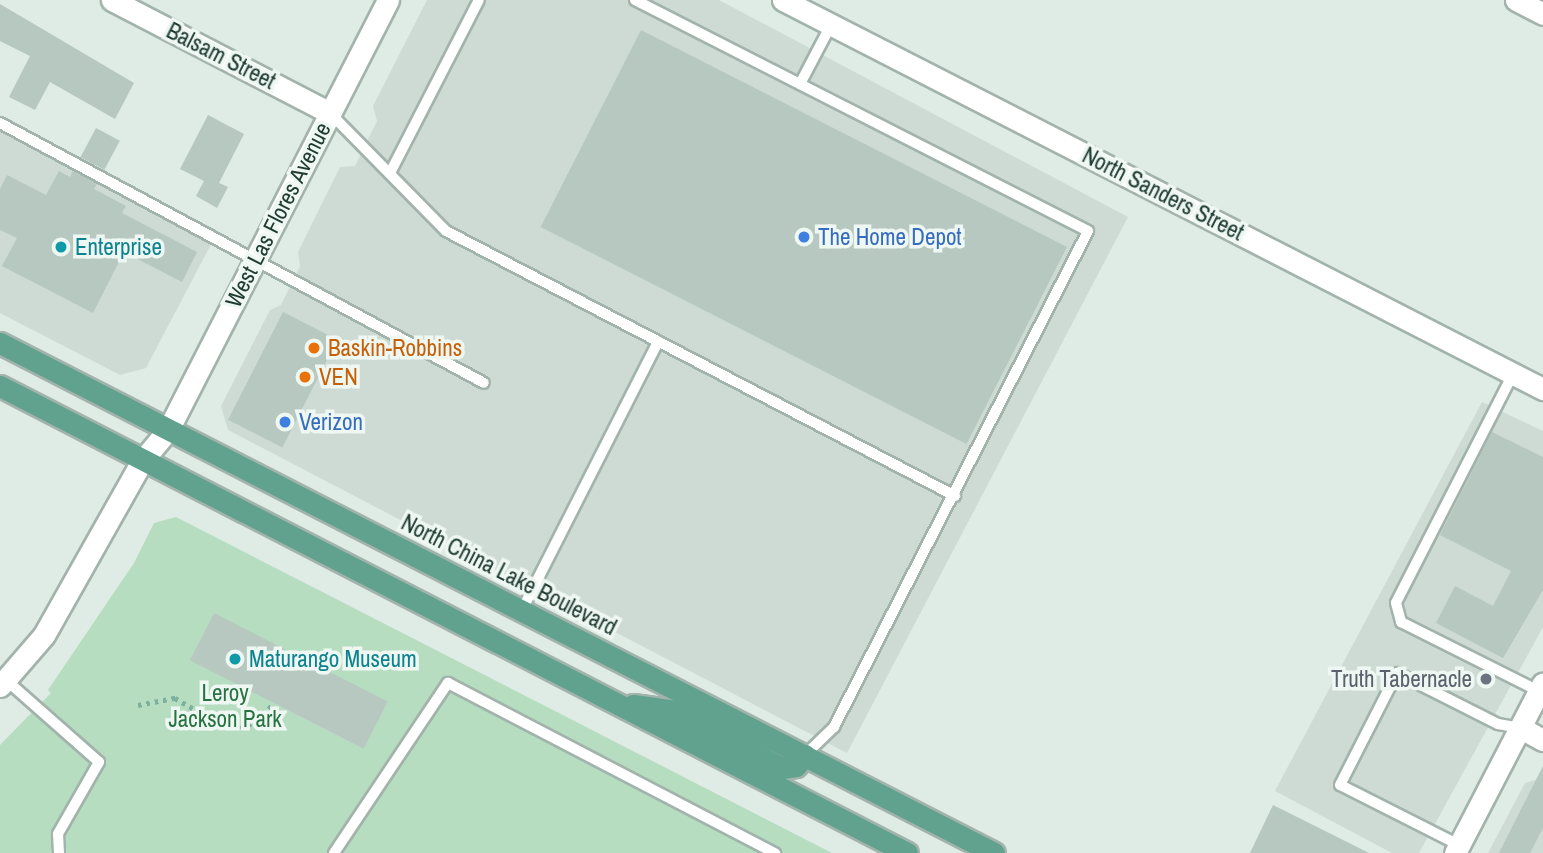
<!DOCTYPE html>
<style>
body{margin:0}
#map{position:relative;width:1543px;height:853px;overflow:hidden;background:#dfebe5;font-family:"Archivo Narrow",sans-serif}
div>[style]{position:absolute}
.built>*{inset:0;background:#cddbd4}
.green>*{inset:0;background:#b6ddbf}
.building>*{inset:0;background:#b7c8c1;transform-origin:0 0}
.path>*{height:4.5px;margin-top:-2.25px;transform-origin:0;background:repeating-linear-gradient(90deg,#7eb09e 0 3.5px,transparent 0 8.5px)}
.roads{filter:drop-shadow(2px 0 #a2b3ac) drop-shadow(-2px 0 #a2b3ac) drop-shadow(0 2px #a2b3ac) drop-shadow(0 -2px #a2b3ac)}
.lane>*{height:10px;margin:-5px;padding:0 5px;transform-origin:5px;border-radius:5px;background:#fff}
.street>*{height:21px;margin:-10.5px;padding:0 10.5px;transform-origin:10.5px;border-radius:10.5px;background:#fff}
.secondary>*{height:21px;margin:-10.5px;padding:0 10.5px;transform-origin:10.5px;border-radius:10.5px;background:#fff}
.primary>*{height:21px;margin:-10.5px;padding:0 10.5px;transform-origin:10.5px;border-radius:10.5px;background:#61a28f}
.dots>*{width:19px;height:19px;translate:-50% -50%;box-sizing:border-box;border:4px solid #eff7f3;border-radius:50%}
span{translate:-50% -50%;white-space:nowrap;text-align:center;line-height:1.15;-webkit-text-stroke:7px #eff7f3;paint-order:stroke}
.street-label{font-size:23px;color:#1f3b33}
.shop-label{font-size:23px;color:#366cbe}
.left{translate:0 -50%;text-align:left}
.culture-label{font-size:23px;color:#0d838f}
.food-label{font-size:23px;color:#c56008}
.worship-label{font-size:23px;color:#5b616d}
.right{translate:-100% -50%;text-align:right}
.park-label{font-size:23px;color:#287342}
</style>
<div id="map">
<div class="built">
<i style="clip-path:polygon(427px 0,719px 0,1128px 217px,847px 753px,228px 430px,221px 406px,270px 310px,281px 305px,300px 266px,298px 252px,340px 167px,355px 166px,377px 121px,373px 106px)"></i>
<i style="clip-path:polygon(0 117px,218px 231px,146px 368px,120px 375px,0 313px)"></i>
<i style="clip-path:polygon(1482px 402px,1543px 431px,1543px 627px,1419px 853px,1392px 853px,1275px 791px)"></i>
<i style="clip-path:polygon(1543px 778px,1543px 853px,1488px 853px,1525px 783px)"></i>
</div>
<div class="green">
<i style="clip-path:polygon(176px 517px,832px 853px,0 853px,0 745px,51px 693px,48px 690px,134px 563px,154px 523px)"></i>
</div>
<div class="building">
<i style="clip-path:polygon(0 4px,134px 83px,115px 119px,50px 82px,35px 110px,9px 97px,30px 56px,0 41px)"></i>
<i style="left:641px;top:30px;width:478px;height:221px;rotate:27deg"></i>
<i style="clip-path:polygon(208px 115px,244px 134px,219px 183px,228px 187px,217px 208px,196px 196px,204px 181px,180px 169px)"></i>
<i style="left:96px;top:128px;width:27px;height:33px;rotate:28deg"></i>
<i style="clip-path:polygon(59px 171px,70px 177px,73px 171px,97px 184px,94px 189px,126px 206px,122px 213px,197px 252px,182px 282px,124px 252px,93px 313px,2px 266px,17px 238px,0 230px,0 189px,7px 175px,46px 195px)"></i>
<i style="left:283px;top:312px;width:61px;height:121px;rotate:27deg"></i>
<i style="clip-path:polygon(1492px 432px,1543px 457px,1543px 590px,1503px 658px,1436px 623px,1455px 586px,1493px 606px,1511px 571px,1440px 535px)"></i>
<i style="left:214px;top:613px;width:195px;height:53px;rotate:27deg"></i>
<i style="clip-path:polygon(1543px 766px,1543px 828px,1530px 853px,1499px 853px)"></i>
<i style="clip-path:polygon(1273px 805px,1369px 853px,1250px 853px)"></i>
</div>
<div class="path">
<i style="left:138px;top:705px;width:38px;rotate:-11deg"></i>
<i style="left:175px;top:698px;width:50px;rotate:30.2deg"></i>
<i style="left:218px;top:723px;width:23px;rotate:13deg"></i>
<i style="left:240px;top:728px;width:18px;rotate:-22deg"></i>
<i style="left:257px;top:721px;width:25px;rotate:-47deg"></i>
</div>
<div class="roads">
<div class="lane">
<i style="left:635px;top:0;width:508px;rotate:27.02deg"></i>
<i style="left:1088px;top:231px;width:557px;rotate:117.12deg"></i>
<i style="left:834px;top:727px;width:40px;rotate:136deg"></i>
<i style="left:800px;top:84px;width:67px;rotate:-62.3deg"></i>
<i style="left:330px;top:113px;width:165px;rotate:45.5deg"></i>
<i style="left:446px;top:231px;width:574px;rotate:27.5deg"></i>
<i style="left:0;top:123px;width:549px;rotate:28.24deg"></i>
<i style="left:391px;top:171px;width:192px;rotate:-62.8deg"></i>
<i style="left:1513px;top:374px;width:257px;rotate:117.1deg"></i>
<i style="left:1396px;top:603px;width:20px;rotate:75deg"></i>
<i style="left:1401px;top:622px;width:154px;rotate:26.6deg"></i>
<i style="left:522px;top:610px;width:301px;rotate:-63.1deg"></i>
<i style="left:6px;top:680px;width:124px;rotate:41.4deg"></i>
<i style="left:99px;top:762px;width:83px;rotate:119.7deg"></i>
<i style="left:58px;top:834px;width:19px;rotate:87deg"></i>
<i style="left:1459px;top:845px;width:133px;rotate:-153.2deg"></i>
<i style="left:1340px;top:785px;width:126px;rotate:-63deg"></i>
<i style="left:1397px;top:673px;width:113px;rotate:26.8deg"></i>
<i style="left:1498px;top:724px;width:23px;rotate:10deg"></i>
<i style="left:334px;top:853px;width:205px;rotate:-56.2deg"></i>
<i style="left:448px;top:683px;width:369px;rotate:27.5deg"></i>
</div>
<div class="street">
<i style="left:112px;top:0;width:246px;rotate:27.4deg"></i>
<i style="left:783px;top:0;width:854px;rotate:27.11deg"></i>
<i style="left:1516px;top:0;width:30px;rotate:27deg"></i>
<i style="left:1521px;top:728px;width:25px;rotate:29deg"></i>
<i style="left:1455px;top:853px;width:191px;rotate:-62.6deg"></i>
</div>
<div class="secondary">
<i style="left:0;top:686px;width:67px;rotate:-49.2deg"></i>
<i style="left:44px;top:635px;width:200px;rotate:-60.6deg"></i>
<i style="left:142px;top:461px;width:40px;rotate:-50deg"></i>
<i style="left:168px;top:430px;width:483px;rotate:-62.9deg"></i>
</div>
<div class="primary">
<i style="left:0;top:343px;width:1117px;rotate:27.16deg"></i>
<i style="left:0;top:386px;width:1020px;rotate:27.24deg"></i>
<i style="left:633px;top:705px;width:43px;rotate:7.9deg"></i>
<i style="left:676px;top:711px;width:120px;rotate:28.3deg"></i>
<i style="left:782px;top:768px;width:14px;rotate:-8deg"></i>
<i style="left:796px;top:766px;width:14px;rotate:-51deg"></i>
</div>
</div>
<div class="dots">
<i style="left:804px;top:237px;background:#3f7fe0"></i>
<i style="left:61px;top:247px;background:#0f9aa8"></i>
<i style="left:314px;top:348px;background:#e8710a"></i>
<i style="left:305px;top:377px;background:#e8710a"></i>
<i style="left:285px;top:422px;background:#3f7fe0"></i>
<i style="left:235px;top:659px;background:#0f9aa8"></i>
<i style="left:1486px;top:679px;background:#6b7280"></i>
</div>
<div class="street-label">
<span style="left:221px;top:56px;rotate:27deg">Balsam Street</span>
<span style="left:1163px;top:194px;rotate:27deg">North Sanders Street</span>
<span style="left:278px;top:215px;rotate:-63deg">West Las Flores Avenue</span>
<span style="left:509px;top:575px;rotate:27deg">North China Lake Boulevard</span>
</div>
<div class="shop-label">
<span class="left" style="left:818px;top:237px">The Home Depot</span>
<span class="left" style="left:299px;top:422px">Verizon</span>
</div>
<div class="culture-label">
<span class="left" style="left:75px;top:247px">Enterprise</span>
<span class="left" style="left:249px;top:659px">Maturango Museum</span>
</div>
<div class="food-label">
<span class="left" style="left:328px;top:348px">Baskin-Robbins</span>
<span class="left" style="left:319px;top:377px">VEN</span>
</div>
<div class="worship-label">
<span class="right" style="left:1472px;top:679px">Truth Tabernacle</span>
</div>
<div class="park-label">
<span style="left:225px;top:706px">Leroy<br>Jackson Park</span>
</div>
</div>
